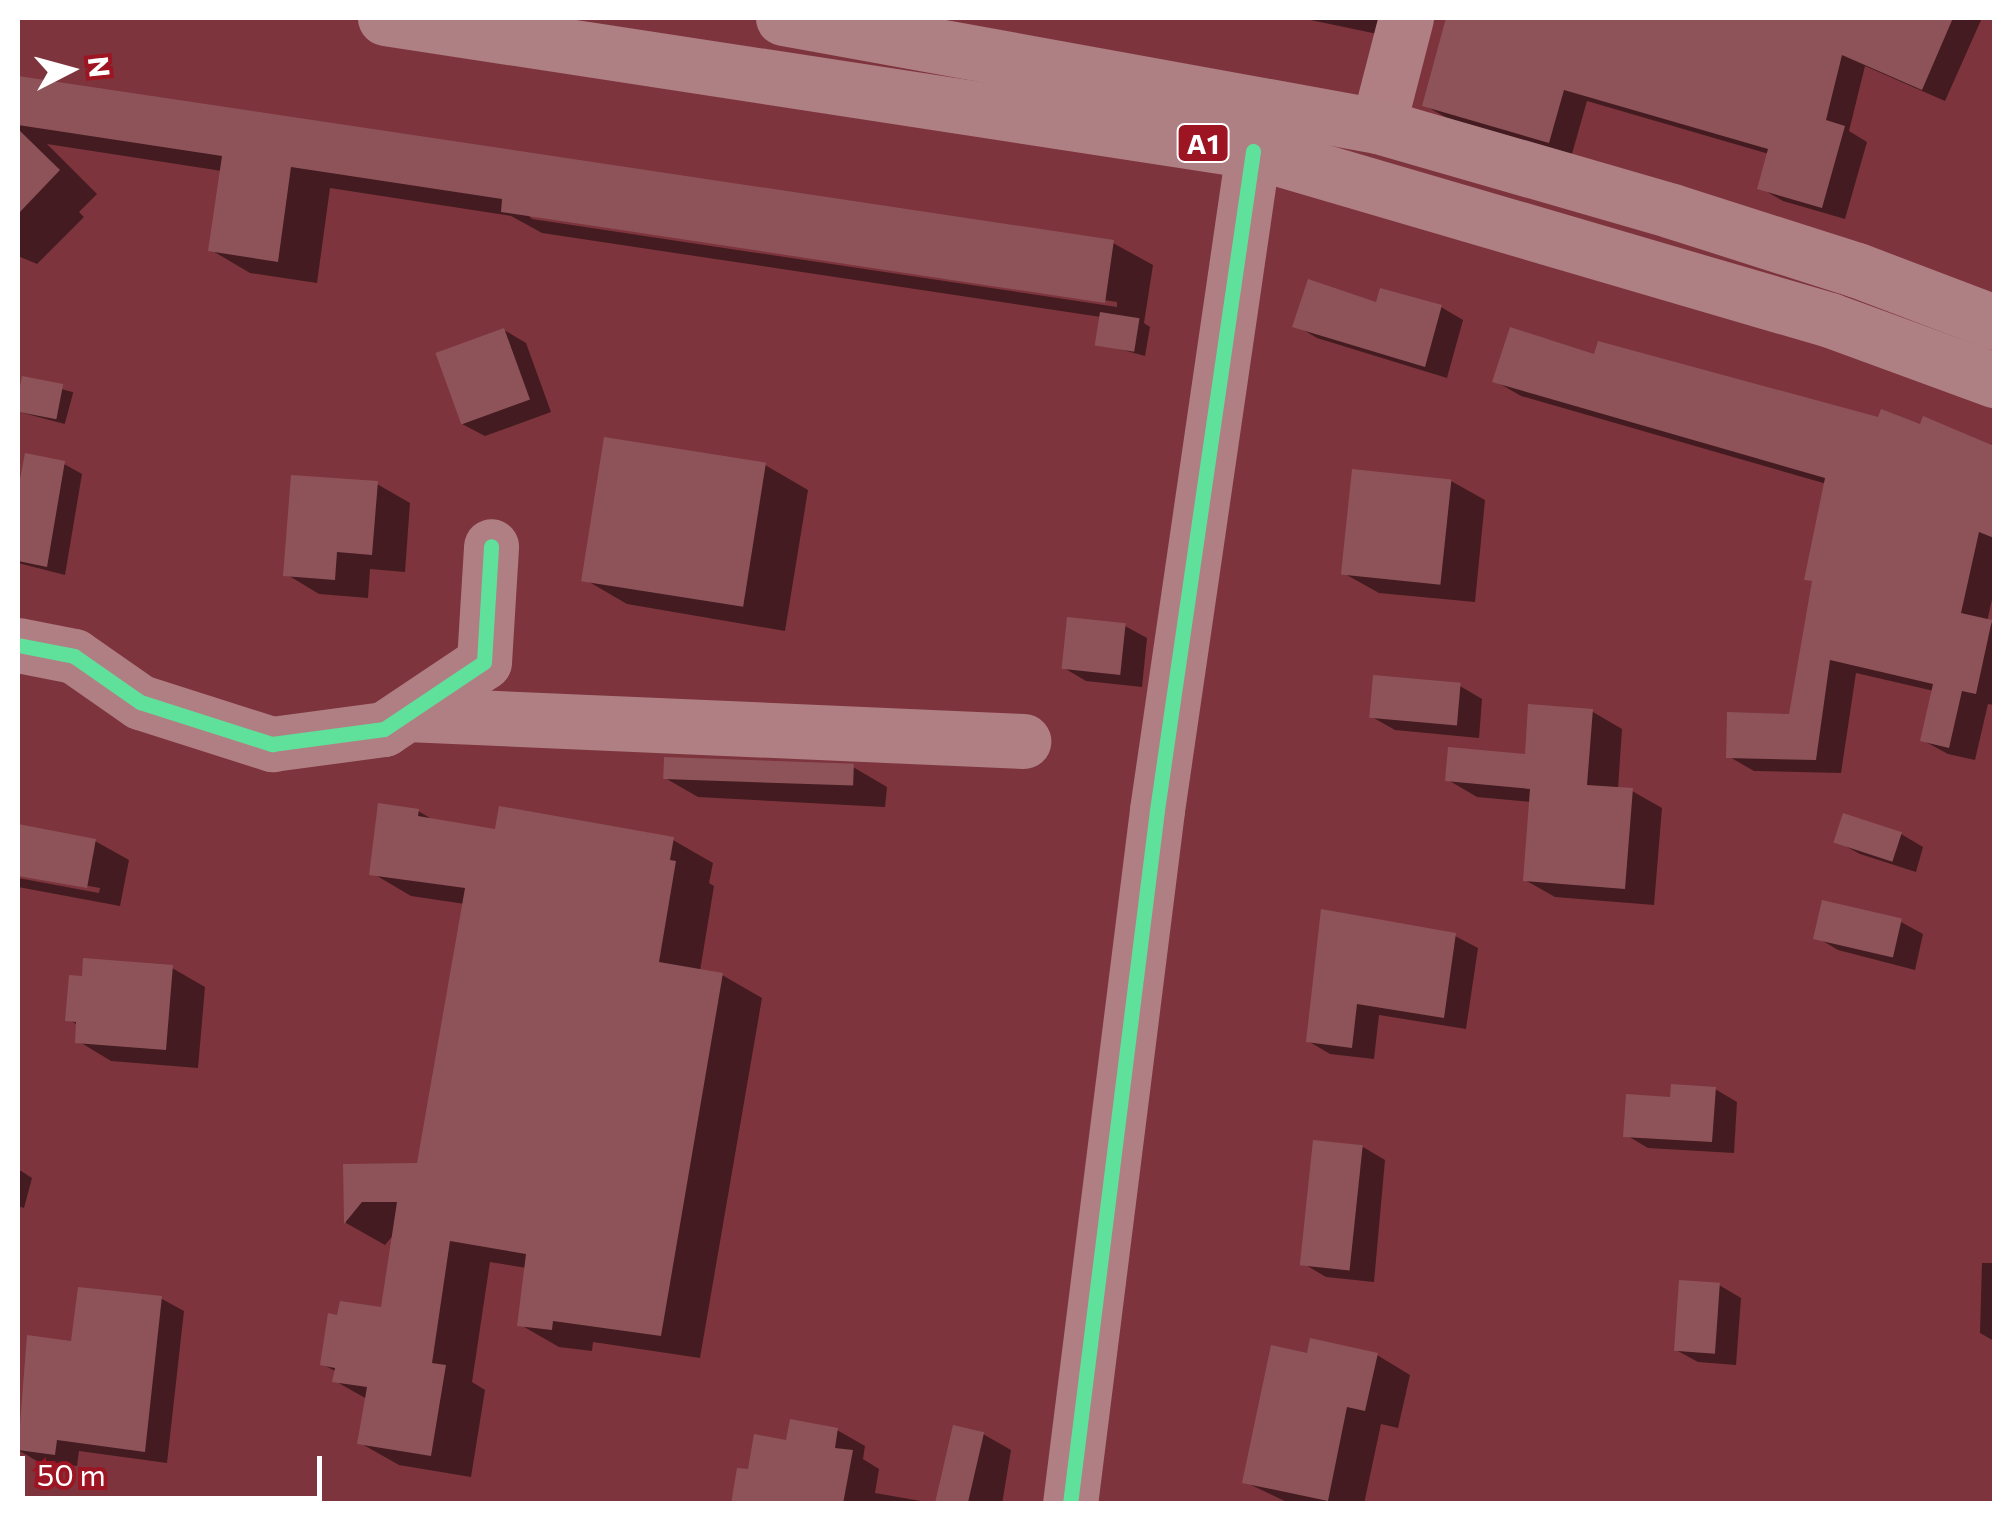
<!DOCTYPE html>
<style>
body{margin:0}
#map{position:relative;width:2012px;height:1521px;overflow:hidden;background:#7e343c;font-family:Commissioner,sans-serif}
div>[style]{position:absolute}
.shadow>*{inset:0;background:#0007;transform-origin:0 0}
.building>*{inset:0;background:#8d5359;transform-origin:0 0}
.minor>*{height:55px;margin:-27.5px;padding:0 27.5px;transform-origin:27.5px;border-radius:27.5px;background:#af7f83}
.highway>*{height:55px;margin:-27.5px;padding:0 27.5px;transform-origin:27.5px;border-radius:27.5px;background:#ae7f83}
.cycleway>*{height:15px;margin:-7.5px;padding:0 7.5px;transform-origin:7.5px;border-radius:7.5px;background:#60e19b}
span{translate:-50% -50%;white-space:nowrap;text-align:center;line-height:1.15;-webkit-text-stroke:10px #9d1423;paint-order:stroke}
.shield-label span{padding:2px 8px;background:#9d1423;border:2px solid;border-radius:8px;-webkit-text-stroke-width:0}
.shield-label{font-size:28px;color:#fff;font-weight:700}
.frame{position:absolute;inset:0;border:20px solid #fff;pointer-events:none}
.north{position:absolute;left:20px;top:20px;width:100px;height:100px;-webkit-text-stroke:8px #9d1423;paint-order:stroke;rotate:84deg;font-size:28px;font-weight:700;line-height:40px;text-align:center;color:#fff}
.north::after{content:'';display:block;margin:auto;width:35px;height:45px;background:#fff;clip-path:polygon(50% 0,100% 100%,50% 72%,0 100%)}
.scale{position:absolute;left:20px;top:1456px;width:302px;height:45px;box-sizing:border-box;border:5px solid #fff;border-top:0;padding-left:12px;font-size:30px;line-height:35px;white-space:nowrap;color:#fff;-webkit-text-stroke:8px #9d1423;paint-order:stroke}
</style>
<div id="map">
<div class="shadow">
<i style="clip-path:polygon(1301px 18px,1411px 18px,1406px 40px)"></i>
<i style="clip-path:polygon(1450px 18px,1982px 18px,1945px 101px,1865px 66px,1849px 131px,1867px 142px,1845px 219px,1783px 201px,1760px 188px,1769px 154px,1587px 101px,1572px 154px,1447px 118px,1424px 105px)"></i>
<i style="clip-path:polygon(evenodd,18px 78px,1113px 243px,1153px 265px,1144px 323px,1150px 327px,1145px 356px,1097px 343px,1101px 317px,542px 233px,511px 216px,330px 188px,317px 283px,250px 273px,211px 250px,222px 171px,47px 144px,97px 194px,79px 212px,84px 217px,37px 264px,18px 256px,18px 78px,526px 213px,1117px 302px,1117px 307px,532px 219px,526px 213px)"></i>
<i style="clip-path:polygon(1377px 305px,1441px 307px,1463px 320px,1447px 378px,1317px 338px,1295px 325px)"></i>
<i style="clip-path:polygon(504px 330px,526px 343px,551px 412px,485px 436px,462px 424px)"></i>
<i style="clip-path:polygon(1596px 357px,1879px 420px,1921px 428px,1924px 419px,1994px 450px,1994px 590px,1987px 622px,1994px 624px,1994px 705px,1988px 704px,1975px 760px,1948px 754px,1922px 740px,1934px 691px,1856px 673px,1841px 773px,1754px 771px,1728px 756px,1792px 716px,1815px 583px,1807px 578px,1827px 484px,1521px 396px,1495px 381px)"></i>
<i style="left:24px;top:379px;width:51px;height:33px;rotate:15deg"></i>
<i style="clip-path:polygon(27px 456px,64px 464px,82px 474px,65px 575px,18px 563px,18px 505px)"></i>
<i style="clip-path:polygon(765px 465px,808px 490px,785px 631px,627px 604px,584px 579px)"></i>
<i style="clip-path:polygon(1451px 481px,1485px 500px,1475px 602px,1379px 593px,1345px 574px)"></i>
<i style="clip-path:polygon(377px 484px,410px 503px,405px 572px,370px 569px,368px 598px,319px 594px,286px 574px)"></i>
<i style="clip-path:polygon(1125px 626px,1147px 638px,1142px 687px,1086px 681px,1064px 668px)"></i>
<i style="clip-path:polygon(1460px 686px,1482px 699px,1479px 738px,1395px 730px,1372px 717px)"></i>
<i style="clip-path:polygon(1593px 712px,1622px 729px,1618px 789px,1632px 791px,1662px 808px,1654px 905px,1555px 897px,1525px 880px,1532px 802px,1477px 797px,1448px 780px,1527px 756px)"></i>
<i style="clip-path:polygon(853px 767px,887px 787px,885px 807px,698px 797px,665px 778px)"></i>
<i style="clip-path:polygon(418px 811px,437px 822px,497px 832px,673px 840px,713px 863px,709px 883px,714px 886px,700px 971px,722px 975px,762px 998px,700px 1358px,593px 1342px,592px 1351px,559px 1347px,519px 1324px,527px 1268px,490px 1262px,472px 1382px,485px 1390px,471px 1477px,399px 1465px,360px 1443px,367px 1399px,335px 1381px,337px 1372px,322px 1364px,383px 1310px,395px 1233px,385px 1245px,346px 1223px,346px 1167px,419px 1166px,465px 904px,411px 896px,372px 873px)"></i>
<i style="clip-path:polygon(18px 827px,95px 841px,129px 860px,120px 906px,18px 887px,18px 878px,99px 893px,100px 888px,18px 873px)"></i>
<i style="clip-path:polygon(1901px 834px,1923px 847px,1916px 872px,1860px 854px,1838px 842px)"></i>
<i style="clip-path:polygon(1323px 912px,1455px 936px,1478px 948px,1466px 1029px,1379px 1015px,1374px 1059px,1330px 1054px,1308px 1041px)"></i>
<i style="clip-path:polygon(1901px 922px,1923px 934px,1915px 970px,1838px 950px,1816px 937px)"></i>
<i style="clip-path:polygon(172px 968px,205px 987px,198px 1068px,111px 1061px,78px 1041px,79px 1026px,68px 1019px)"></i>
<i style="clip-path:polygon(1715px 1089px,1737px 1102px,1734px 1153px,1648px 1148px,1626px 1135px,1672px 1099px)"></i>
<i style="clip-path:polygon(1363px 1147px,1385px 1160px,1374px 1282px,1326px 1277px,1304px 1264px)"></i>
<i style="clip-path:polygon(18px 1169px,32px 1178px,24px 1208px,18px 1206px)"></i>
<i style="clip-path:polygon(1982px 1263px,1994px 1263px,1994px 1341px,1980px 1333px)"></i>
<i style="clip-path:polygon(1719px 1285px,1741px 1298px,1736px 1365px,1698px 1362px,1676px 1350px)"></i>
<i style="clip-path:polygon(162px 1299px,184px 1311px,167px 1463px,79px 1451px,77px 1466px,37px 1461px,18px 1450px,27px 1354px,73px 1344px)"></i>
<i style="clip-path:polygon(1377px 1355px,1410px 1375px,1398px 1428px,1381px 1424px,1364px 1504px,1291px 1504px,1245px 1482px,1308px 1356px)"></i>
<i style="clip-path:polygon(837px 1430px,865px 1446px,863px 1459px,879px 1469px,875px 1493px,938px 1504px,733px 1504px,750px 1472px,788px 1442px)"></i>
<i style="clip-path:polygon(983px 1434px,1011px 1450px,1002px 1504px,941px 1504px)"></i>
</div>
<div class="building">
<i style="clip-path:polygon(1446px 18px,1953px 18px,1922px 90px,1842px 55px,1826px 120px,1845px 126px,1822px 208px,1757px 189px,1768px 149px,1564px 90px,1549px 143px,1422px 106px)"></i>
<i style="clip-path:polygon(18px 76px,1114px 240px,1105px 303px,501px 212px,502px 199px,291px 167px,278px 262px,208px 251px,222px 156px,18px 125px)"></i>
<i style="clip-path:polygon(18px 129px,60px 170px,18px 214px)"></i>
<i style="clip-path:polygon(1308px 279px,1376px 302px,1380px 288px,1442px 305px,1425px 367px,1292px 327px)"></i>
<i style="left:1100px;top:312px;width:40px;height:34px;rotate:9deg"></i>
<i style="clip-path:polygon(1510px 327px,1594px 354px,1598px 341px,1878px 417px,1881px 409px,1920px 424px,1923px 416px,1994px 446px,1994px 538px,1979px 532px,1961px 613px,1992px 620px,1976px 694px,1962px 691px,1949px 748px,1920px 741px,1933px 684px,1830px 660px,1816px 760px,1726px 758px,1727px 712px,1789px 714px,1812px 581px,1804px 580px,1825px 478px,1492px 382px)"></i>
<i style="left:504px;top:328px;width:76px;height:73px;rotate:70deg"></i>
<i style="left:22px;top:376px;width:42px;height:36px;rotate:11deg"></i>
<i style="left:604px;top:437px;width:164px;height:146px;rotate:9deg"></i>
<i style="clip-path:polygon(25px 453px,65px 461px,47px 567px,18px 561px,18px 490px)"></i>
<i style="left:1352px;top:469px;width:100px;height:106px;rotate:6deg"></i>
<i style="clip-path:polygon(291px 475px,378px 481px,372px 555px,337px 552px,335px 580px,283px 576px)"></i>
<i style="left:1067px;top:617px;width:59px;height:52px;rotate:6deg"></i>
<i style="left:1373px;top:675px;width:88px;height:43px;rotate:5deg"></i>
<i style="clip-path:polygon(1528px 704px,1593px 709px,1587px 785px,1633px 788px,1625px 889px,1523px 881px,1530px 789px,1445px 781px,1448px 747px,1525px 754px)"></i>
<i style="left:664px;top:757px;width:190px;height:22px;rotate:2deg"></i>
<i style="clip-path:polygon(378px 803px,419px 809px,418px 816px,495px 829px,499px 806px,674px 837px,670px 860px,676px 861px,659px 962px,723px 973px,661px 1336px,553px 1321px,552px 1330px,517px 1326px,526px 1254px,450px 1241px,432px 1363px,446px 1365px,431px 1456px,357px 1444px,367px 1387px,332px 1382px,335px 1368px,320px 1365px,328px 1313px,337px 1315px,340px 1301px,381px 1307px,397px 1202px,362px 1202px,344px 1224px,343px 1164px,417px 1163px,465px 888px,369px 875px)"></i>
<i style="left:1843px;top:813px;width:62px;height:31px;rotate:18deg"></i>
<i style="clip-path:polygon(18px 824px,96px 839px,87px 888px,18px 876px)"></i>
<i style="left:1822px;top:900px;width:82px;height:40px;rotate:13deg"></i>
<i style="clip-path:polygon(1321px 909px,1456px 933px,1444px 1018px,1357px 1004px,1352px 1048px,1306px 1042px)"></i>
<i style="clip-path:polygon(83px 958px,173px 965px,166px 1050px,75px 1043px,76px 1022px,65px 1021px,69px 975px,82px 976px)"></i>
<i style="clip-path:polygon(1671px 1084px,1716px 1087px,1712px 1142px,1623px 1137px,1626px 1094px,1670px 1097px)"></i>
<i style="left:1313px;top:1140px;width:50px;height:126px;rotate:6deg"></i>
<i style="left:1679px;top:1280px;width:41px;height:71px;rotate:4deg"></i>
<i style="clip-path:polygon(78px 1287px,162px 1296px,145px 1452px,57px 1440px,55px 1455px,18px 1450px,27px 1335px,71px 1341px)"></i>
<i style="clip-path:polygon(1310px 1338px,1378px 1353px,1365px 1411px,1347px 1407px,1328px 1501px,1242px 1483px,1271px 1345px,1307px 1353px)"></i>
<i style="clip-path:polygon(790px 1419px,838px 1428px,835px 1448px,853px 1450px,843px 1504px,731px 1504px,737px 1468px,748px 1469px,754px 1434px,786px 1440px)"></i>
<i style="left:953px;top:1425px;width:32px;height:80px;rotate:13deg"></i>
</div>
<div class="minor">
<i style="left:1378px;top:126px;width:112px;rotate:-75.5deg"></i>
<i style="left:18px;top:645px;width:57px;rotate:11.1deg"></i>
<i style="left:74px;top:656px;width:80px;rotate:34.9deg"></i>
<i style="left:140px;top:702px;width:139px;rotate:17.7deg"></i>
<i style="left:272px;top:744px;width:113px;rotate:-7.6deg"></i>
<i style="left:384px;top:729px;width:120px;rotate:-33.8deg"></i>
<i style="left:484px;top:662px;width:116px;rotate:-86.5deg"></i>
<i style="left:407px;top:714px;width:617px;rotate:2.51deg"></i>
<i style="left:1070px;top:1504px;width:699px;rotate:-82.85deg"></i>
<i style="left:1157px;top:810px;width:666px;rotate:-81.71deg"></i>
</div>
<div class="highway">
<i style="left:385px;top:18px;width:878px;rotate:8.71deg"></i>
<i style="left:1253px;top:151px;width:601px;rotate:16.33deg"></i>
<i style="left:1830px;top:320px;width:175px;rotate:20.1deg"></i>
<i style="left:783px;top:18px;width:605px;rotate:10.29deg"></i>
<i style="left:1378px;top:126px;width:306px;rotate:16.1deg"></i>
<i style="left:1672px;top:211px;width:194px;rotate:17.7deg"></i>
<i style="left:1857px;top:270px;width:147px;rotate:20.8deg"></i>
</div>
<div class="cycleway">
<i style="left:18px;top:645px;width:57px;rotate:11.1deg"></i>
<i style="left:74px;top:656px;width:80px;rotate:34.9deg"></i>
<i style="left:140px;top:702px;width:139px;rotate:17.7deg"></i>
<i style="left:272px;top:744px;width:113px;rotate:-7.6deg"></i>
<i style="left:384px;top:729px;width:120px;rotate:-33.8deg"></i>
<i style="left:484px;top:662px;width:116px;rotate:-86.5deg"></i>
<i style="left:1070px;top:1504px;width:699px;rotate:-82.85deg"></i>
<i style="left:1157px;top:810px;width:666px;rotate:-81.71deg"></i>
</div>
<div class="shield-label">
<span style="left:1203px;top:143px">A1</span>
</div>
<div class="frame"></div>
<div class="north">N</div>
<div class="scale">50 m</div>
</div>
